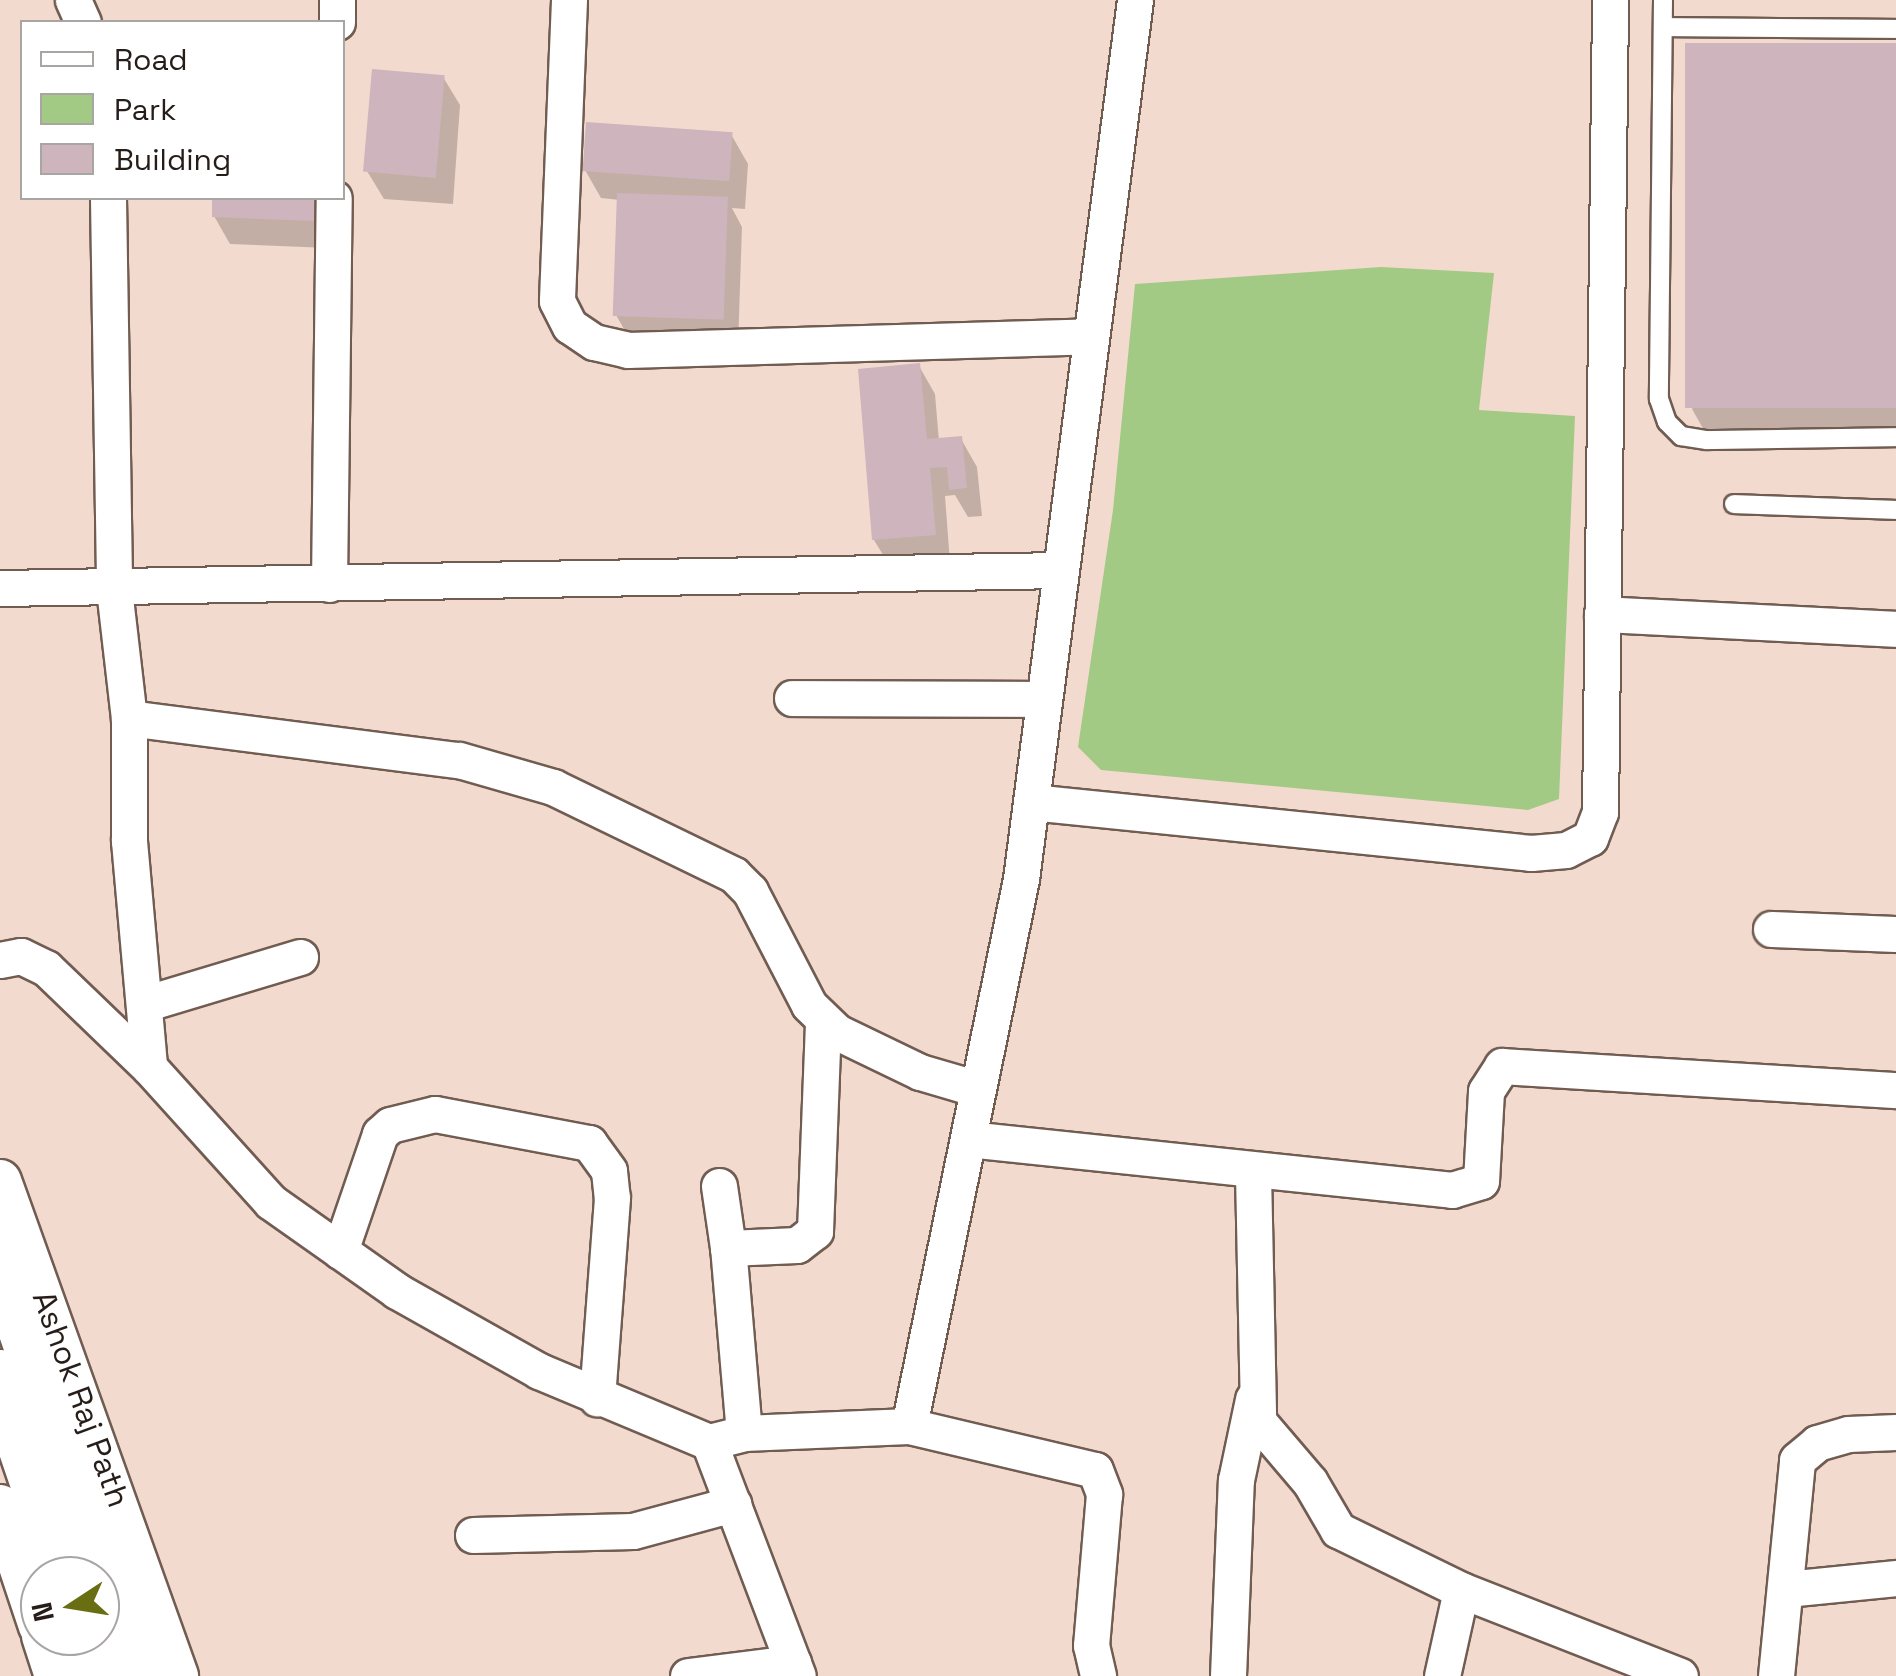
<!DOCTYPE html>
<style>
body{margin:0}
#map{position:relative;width:1896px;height:1676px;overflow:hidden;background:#f3dacf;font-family:"Space Grotesk",sans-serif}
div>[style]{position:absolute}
.green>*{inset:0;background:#a3ca85}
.shadow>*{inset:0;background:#0003}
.building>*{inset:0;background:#ceb4bc;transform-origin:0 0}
.roads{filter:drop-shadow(2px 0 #715c52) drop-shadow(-2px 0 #715c52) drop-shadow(0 2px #715c52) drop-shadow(0 -2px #715c52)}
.service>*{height:18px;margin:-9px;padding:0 9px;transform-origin:9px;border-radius:9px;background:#fff}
.minor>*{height:35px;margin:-17.5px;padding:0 17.5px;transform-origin:17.5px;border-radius:17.5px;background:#fff}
.tertiary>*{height:42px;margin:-21px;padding:0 21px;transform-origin:21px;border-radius:21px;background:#fff}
.primary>*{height:52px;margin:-26px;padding:0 26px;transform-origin:26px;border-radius:26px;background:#fff}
span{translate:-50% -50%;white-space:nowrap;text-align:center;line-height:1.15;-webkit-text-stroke:8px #fff;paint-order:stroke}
.street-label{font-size:32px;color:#261d19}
.legend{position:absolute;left:20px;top:20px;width:325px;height:180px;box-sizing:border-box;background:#fff;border:2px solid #a8a5a3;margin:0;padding:12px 18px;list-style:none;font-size:30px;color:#261d19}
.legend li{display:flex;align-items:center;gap:20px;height:50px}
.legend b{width:50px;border:2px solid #a8a5a3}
.north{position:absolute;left:20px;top:1556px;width:100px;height:100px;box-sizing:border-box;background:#fff;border:2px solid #a8a5a3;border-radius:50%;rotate:258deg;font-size:28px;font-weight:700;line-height:40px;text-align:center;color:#261d19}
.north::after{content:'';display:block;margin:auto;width:35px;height:45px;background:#696e12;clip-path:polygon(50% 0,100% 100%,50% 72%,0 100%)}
</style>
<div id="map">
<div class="green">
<i style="clip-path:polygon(1381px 267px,1494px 273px,1479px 410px,1575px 416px,1559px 799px,1528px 810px,1101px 770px,1078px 747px,1113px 510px,1135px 284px)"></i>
</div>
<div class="shadow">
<i style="clip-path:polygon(1896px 46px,1896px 445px,1713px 446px,1692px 409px)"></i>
<i style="clip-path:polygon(443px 77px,460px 105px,453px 204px,384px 199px,367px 171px)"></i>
<i style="clip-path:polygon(732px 136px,748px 164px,745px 209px,732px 208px,742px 227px,738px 347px,632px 343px,616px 315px,620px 200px,601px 198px,585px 170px)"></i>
<i style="clip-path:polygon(215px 198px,331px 198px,329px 248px,230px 244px,214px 216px)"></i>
<i style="clip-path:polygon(919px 366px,935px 394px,939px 441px,961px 439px,977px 467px,982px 516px,968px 517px,955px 495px,945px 496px,950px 563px,891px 568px,874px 540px)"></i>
</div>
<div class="building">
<i style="left:1896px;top:43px;width:365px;height:211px;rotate:90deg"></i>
<i style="left:372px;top:69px;width:73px;height:103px;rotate:5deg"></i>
<i style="left:586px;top:122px;width:147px;height:49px;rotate:4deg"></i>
<i style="left:617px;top:193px;width:111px;height:123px;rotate:2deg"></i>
<i style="clip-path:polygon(212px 198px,315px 198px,314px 221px,212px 217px)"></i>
<i style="clip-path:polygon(920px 363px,927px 439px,962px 436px,967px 488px,949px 490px,947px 467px,930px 468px,936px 535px,872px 540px,858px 369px)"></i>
</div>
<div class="roads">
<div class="service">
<i style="left:1663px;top:0;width:399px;rotate:90.6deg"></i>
<i style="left:1659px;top:399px;width:24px;rotate:71deg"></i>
<i style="left:1667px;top:422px;width:20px;rotate:45deg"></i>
<i style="left:1681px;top:436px;width:26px;rotate:9deg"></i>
<i style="left:1707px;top:440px;width:189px;rotate:-0.9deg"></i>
<i style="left:1663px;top:27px;width:233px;rotate:0.5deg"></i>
<i style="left:1734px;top:504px;width:162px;rotate:2.1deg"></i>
</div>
<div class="minor">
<i style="left:73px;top:0;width:24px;rotate:66deg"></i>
<i style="left:569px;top:0;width:301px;rotate:92.3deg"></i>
<i style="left:557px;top:301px;width:28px;rotate:63deg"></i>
<i style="left:570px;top:326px;width:29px;rotate:34deg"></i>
<i style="left:594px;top:342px;width:35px;rotate:13deg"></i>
<i style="left:628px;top:350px;width:463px;rotate:-1.7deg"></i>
<i style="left:337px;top:22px;width:22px;rotate:-90deg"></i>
<i style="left:108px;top:198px;width:391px;rotate:89.1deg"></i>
<i style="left:114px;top:589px;width:130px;rotate:83.4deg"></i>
<i style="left:129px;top:718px;width:123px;rotate:90deg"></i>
<i style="left:129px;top:841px;width:227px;rotate:84.9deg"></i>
<i style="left:329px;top:584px;width:386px;rotate:-89.3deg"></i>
<i style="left:0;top:588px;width:1061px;rotate:-0.97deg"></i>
<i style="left:1602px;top:614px;width:294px;rotate:2.9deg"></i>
<i style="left:792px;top:698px;width:252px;rotate:0.2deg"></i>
<i style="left:129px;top:718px;width:333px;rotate:7.3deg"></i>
<i style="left:459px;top:760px;width:98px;rotate:16deg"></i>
<i style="left:553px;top:787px;width:201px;rotate:25.9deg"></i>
<i style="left:734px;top:875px;width:23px;rotate:45deg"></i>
<i style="left:750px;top:891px;width:128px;rotate:62.6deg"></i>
<i style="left:809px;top:1005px;width:39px;rotate:44deg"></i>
<i style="left:837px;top:1032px;width:92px;rotate:25.7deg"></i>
<i style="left:920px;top:1072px;width:60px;rotate:16.3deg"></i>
<i style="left:1031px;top:802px;width:503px;rotate:5.82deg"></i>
<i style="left:1531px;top:853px;width:35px;rotate:-5deg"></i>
<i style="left:1566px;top:850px;width:27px;rotate:-27deg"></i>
<i style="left:1590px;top:838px;width:28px;rotate:-69deg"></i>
<i style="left:1600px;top:812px;width:812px;rotate:-89.29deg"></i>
<i style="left:1771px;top:929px;width:125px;rotate:2.3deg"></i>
<i style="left:0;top:960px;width:21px;rotate:-11deg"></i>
<i style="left:21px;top:956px;width:28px;rotate:26deg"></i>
<i style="left:46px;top:968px;width:143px;rotate:43.9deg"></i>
<i style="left:149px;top:1067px;width:182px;rotate:47.9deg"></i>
<i style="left:271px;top:1202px;width:154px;rotate:35.2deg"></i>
<i style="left:397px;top:1291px;width:163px;rotate:29.4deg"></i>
<i style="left:539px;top:1371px;width:184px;rotate:22.7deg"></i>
<i style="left:709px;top:1442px;width:250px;rotate:69.2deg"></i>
<i style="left:144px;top:1004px;width:163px;rotate:-16.8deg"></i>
<i style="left:968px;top:1139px;width:487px;rotate:6deg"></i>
<i style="left:1452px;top:1190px;width:30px;rotate:-17deg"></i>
<i style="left:1481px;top:1181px;width:90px;rotate:-86.8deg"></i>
<i style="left:1486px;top:1091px;width:30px;rotate:-57deg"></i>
<i style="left:1502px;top:1066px;width:395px;rotate:3.5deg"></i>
<i style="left:1253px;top:1173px;width:248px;rotate:88.8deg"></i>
<i style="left:1258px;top:1421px;width:80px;rotate:49.6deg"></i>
<i style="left:1310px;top:1482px;width:56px;rotate:59.7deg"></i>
<i style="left:1338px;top:1530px;width:137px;rotate:26deg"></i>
<i style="left:1461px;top:1590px;width:235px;rotate:21.4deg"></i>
<i style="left:719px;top:1186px;width:63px;rotate:81.7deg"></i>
<i style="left:340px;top:1251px;width:124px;rotate:-71.1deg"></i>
<i style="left:380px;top:1134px;width:13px;rotate:-42deg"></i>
<i style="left:390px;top:1125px;width:46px;rotate:-13.7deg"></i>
<i style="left:435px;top:1114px;width:157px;rotate:10.7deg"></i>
<i style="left:589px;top:1143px;width:34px;rotate:54deg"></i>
<i style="left:609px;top:1171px;width:27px;rotate:84deg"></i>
<i style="left:612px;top:1198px;width:201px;rotate:94.3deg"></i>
<i style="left:909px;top:1426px;width:558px;rotate:-78.43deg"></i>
<i style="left:1021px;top:879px;width:886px;rotate:-82.61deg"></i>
<i style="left:744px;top:1433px;width:186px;rotate:-94.9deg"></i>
<i style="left:728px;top:1248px;width:69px;rotate:-2.5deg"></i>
<i style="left:797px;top:1245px;width:23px;rotate:-38deg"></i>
<i style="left:815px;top:1231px;width:209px;rotate:-87.8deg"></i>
<i style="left:709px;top:1442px;width:36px;rotate:-14deg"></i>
<i style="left:744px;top:1433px;width:165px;rotate:-2.4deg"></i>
<i style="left:909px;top:1426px;width:191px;rotate:13.3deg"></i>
<i style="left:1095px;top:1470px;width:26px;rotate:69deg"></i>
<i style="left:1104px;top:1494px;width:152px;rotate:94.9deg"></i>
<i style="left:1091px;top:1645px;width:32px;rotate:77deg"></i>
<i style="left:473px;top:1535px;width:160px;rotate:-1.4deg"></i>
<i style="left:633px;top:1531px;width:104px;rotate:-15.1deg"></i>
<i style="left:1786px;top:1589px;width:111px;rotate:-5.7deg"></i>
<i style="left:688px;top:1676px;width:106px;rotate:-7.1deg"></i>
<i style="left:1228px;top:1676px;width:196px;rotate:-87.7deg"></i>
<i style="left:1236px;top:1480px;width:83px;rotate:-78.1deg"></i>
<i style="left:1442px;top:1676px;width:88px;rotate:-77.5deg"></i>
<i style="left:1776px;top:1676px;width:217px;rotate:-84.4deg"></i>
<i style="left:1797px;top:1460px;width:26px;rotate:-40deg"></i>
<i style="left:1817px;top:1443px;width:32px;rotate:-16deg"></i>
<i style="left:1848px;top:1434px;width:48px;rotate:-2.4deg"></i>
</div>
<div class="tertiary">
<i style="left:0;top:1181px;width:526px;rotate:70.32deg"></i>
<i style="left:0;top:1506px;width:126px;rotate:71.6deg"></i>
<i style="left:43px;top:1636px;width:42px;rotate:72deg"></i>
</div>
<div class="primary">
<i style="left:0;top:1260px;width:441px;rotate:70.8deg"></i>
<i style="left:0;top:1376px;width:211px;rotate:71.2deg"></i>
<i style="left:87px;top:1636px;width:42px;rotate:73.3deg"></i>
</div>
</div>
<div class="street-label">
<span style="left:81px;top:1399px;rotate:70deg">Ashok Raj Path</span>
</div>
<ul class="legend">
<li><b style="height:12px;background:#fff"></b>Road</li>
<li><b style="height:28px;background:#a3ca85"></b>Park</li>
<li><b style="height:28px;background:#ceb4bc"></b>Building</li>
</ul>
<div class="north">N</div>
</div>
